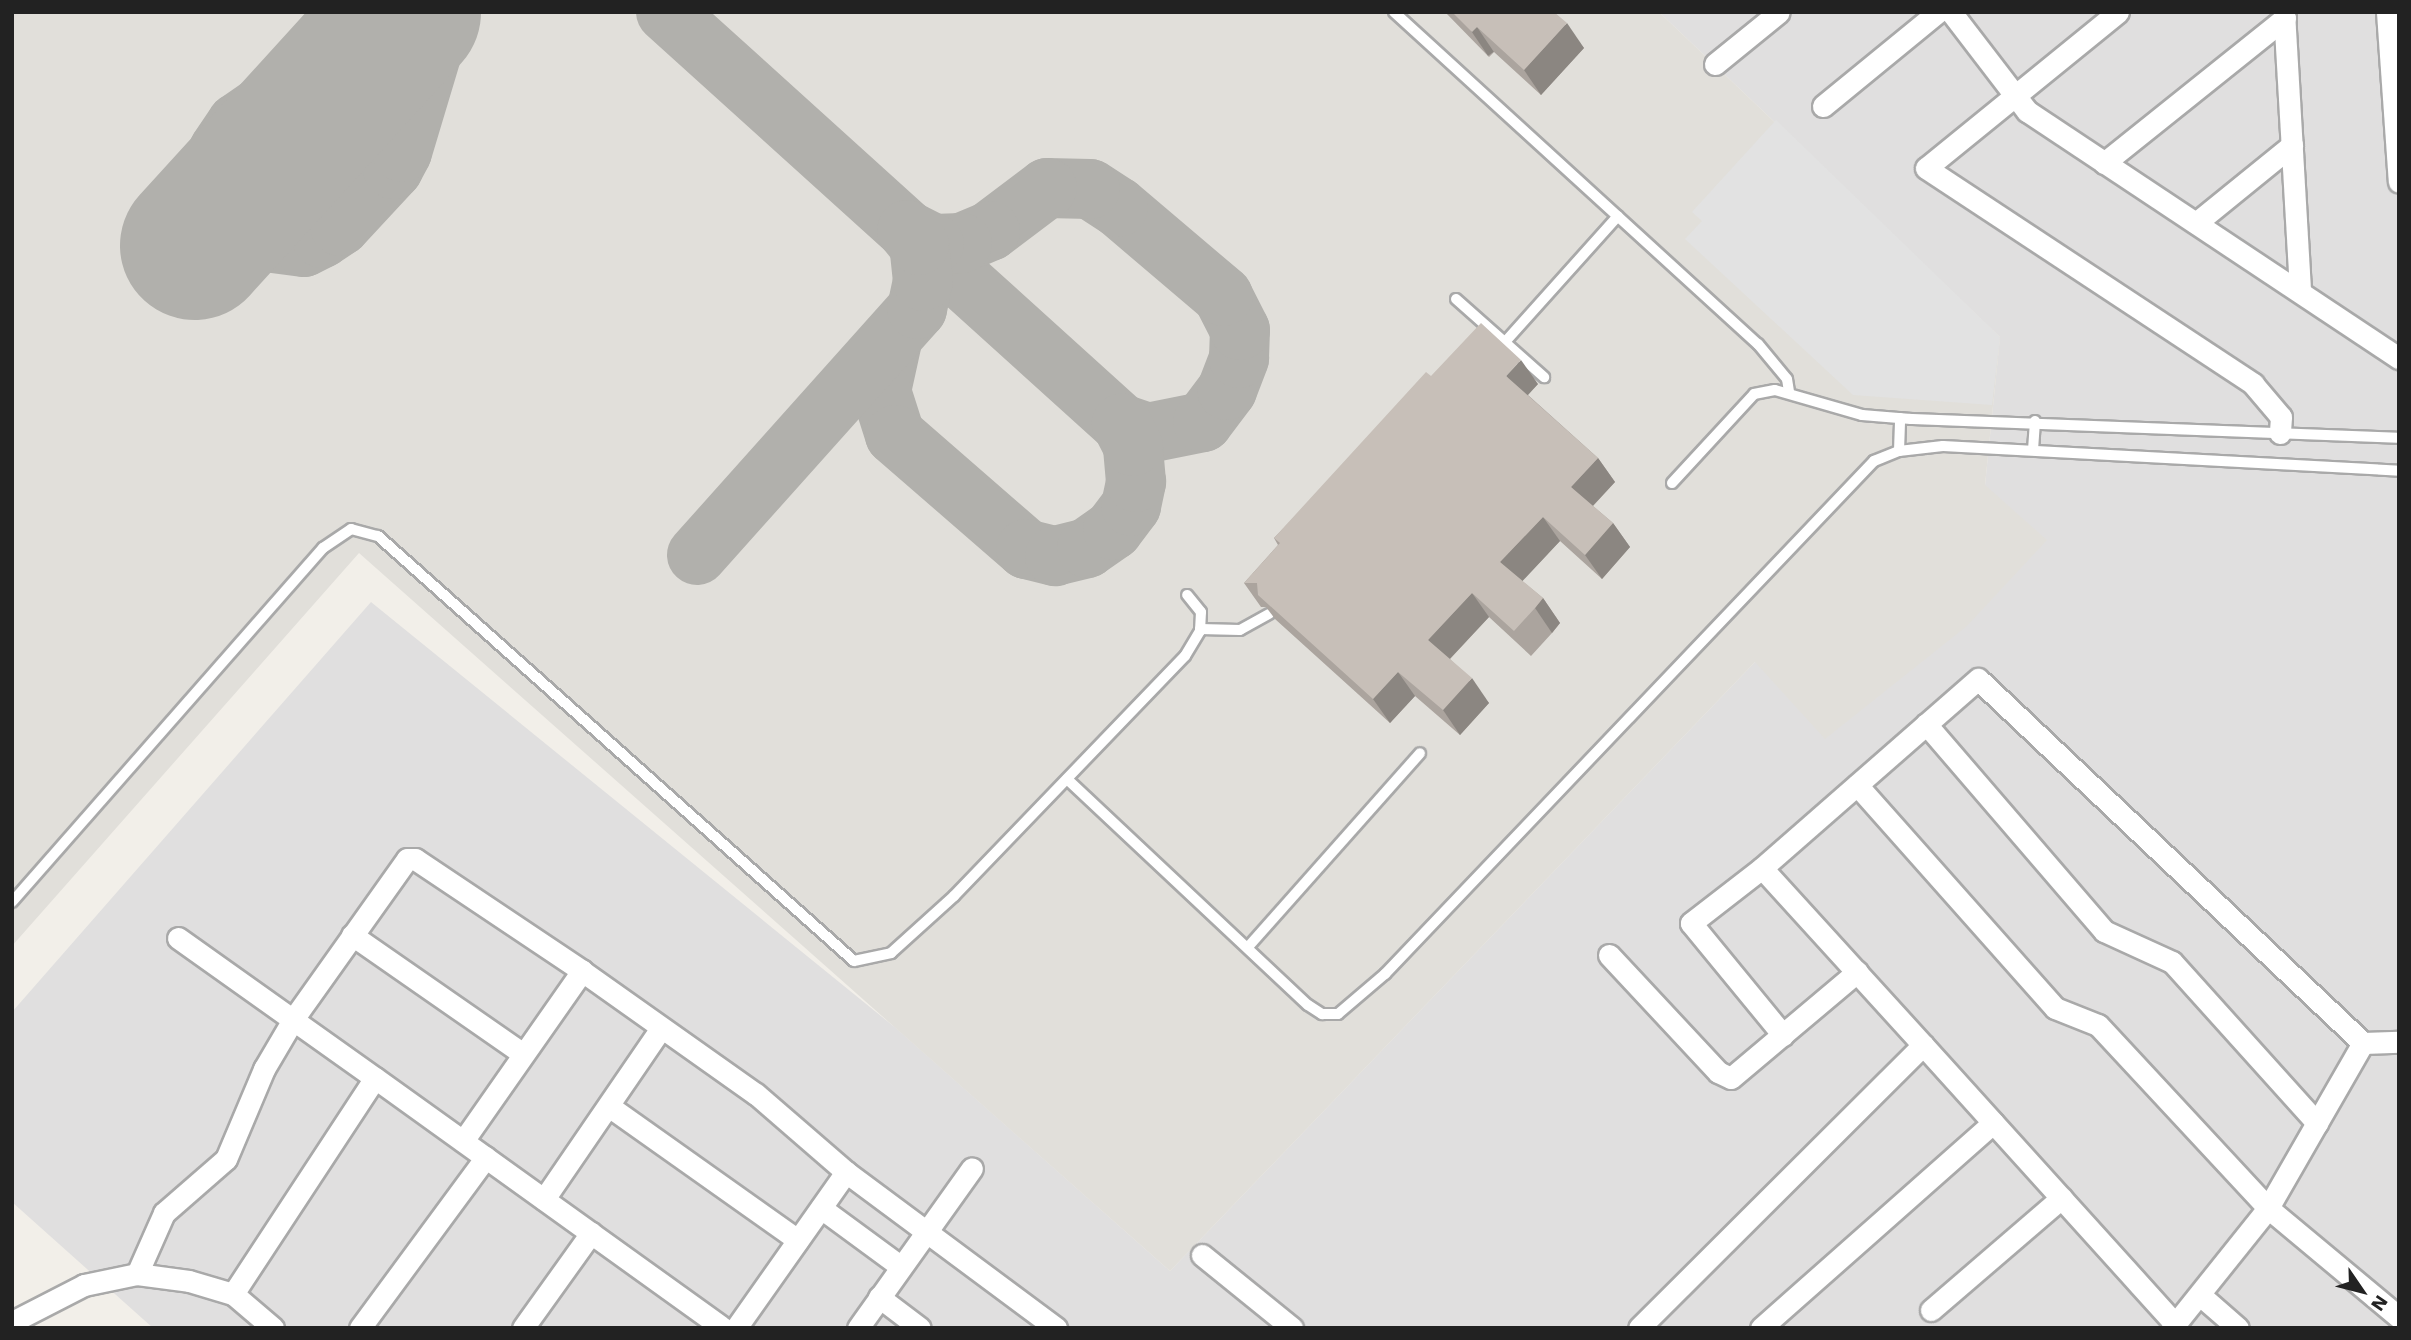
<!DOCTYPE html>
<style>
body{margin:0}
#map{position:relative;width:2411px;height:1340px;overflow:hidden;background:#f2efe9;font-family:"Work Sans",sans-serif}
div>[style]{position:absolute}
.residential>*{inset:0;background:#e0dfdf}
.airport>*{inset:0;background:#e1dfda}
.parking>*{inset:0;background:#e2e2e2}
.taxiway>*{height:60px;margin:-30px;padding:0 30px;transform-origin:30px;border-radius:30px;background:#b1b0ac}
.runway>*{height:149px;margin:-74.5px;padding:0 74.5px;transform-origin:74.5px;border-radius:74.5px;background:#b1b0ac}
.roads{filter:drop-shadow(2px 0 #a9a9a9) drop-shadow(-2px 0 #a9a9a9) drop-shadow(0 2px #a9a9a9) drop-shadow(0 -2px #a9a9a9)}
.lane>*{height:10px;margin:-5px;padding:0 5px;transform-origin:5px;border-radius:5px;background:#fff}
.street>*{height:21px;margin:-10.5px;padding:0 10.5px;transform-origin:10.5px;border-radius:10.5px;background:#fff}
.wall>*{inset:0;background:#aba49e}
.shaded-wall>*{inset:0;background:#8b8681;transform-origin:0 0}
.building>*{inset:0;background:#c7bfb8}
span{translate:-50% -50%;white-space:nowrap;text-align:center;line-height:1.15;-webkit-text-stroke:6px #fff;paint-order:stroke}
.frame{position:absolute;inset:0;border:14px solid #222;pointer-events:none}
.north{position:absolute;left:2327px;top:1256px;width:70px;height:70px;-webkit-text-stroke:5px #fff;paint-order:stroke;rotate:125deg;font-size:19px;font-weight:700;line-height:28px;text-align:center;color:#222}
.north::after{content:'';display:block;margin:auto;width:24px;height:32px;background:#222;clip-path:polygon(50% 0,100% 100%,50% 72%,0 100%)}
</style>
<div id="map">
<div class="residential">
<i style="clip-path:polygon(1659px 12px,2399px 12px,2399px 1328px,153px 1328px,12px 1202px,12px 1012px,371px 602px,897px 1029px,1170px 1271px,1755px 662px,1985px 485px,2000px 337px)"></i>
</div>
<div class="airport">
<i style="clip-path:polygon(12px 12px,1659px 12px,2000px 337px,1985px 485px,2047px 540px,1967px 626px,1825px 739px,1755px 662px,1170px 1271px,359px 553px,12px 946px)"></i>
</div>
<div class="parking">
<i style="clip-path:polygon(1776px 120px,2000px 337px,1992px 405px,1853px 395px,1685px 239px,1702px 221px,1692px 212px)"></i>
</div>
<div class="taxiway">
<i style="left:666px;top:12px;width:325px;rotate:42.1deg"></i>
<i style="left:907px;top:230px;width:290px;rotate:42.1deg"></i>
<i style="left:1122px;top:424px;width:28px;rotate:19deg"></i>
<i style="left:1148px;top:433px;width:56px;rotate:-11.3deg"></i>
<i style="left:1203px;top:422px;width:40px;rotate:-53deg"></i>
<i style="left:1227px;top:390px;width:34px;rotate:-69deg"></i>
<i style="left:1239px;top:358px;width:28px;rotate:-88deg"></i>
<i style="left:1240px;top:330px;width:38px;rotate:-117deg"></i>
<i style="left:1223px;top:296px;width:138px;rotate:-139.7deg"></i>
<i style="left:1118px;top:207px;width:33px;rotate:-147deg"></i>
<i style="left:1090px;top:189px;width:43px;rotate:-178.7deg"></i>
<i style="left:1047px;top:188px;width:71px;rotate:143deg"></i>
<i style="left:990px;top:231px;width:30px;rotate:157deg"></i>
<i style="left:962px;top:243px;width:28px;rotate:178deg"></i>
<i style="left:934px;top:244px;width:30px;rotate:-153deg"></i>
<i style="left:367px;top:56px;width:85px;rotate:157.9deg"></i>
<i style="left:288px;top:88px;width:62px;rotate:145.5deg"></i>
<i style="left:237px;top:123px;width:32px;rotate:124deg"></i>
<i style="left:219px;top:150px;width:32px;rotate:90deg"></i>
<i style="left:219px;top:182px;width:28px;rotate:71deg"></i>
<i style="left:228px;top:208px;width:22px;rotate:60deg"></i>
<i style="left:239px;top:227px;width:23px;rotate:38deg"></i>
<i style="left:257px;top:241px;width:47px;rotate:7.3deg"></i>
<i style="left:304px;top:247px;width:20px;rotate:-27deg"></i>
<i style="left:322px;top:238px;width:22px;rotate:-34deg"></i>
<i style="left:340px;top:226px;width:78px;rotate:-47.1deg"></i>
<i style="left:393px;top:169px;width:19px;rotate:-62deg"></i>
<i style="left:402px;top:152px;width:146px;rotate:-73.3deg"></i>
<i style="left:892px;top:341px;width:51px;rotate:102.4deg"></i>
<i style="left:881px;top:391px;width:46px;rotate:72.3deg"></i>
<i style="left:895px;top:435px;width:174px;rotate:41deg"></i>
<i style="left:1026px;top:549px;width:30px;rotate:14deg"></i>
<i style="left:1055px;top:556px;width:33px;rotate:-14deg"></i>
<i style="left:1087px;top:548px;width:32px;rotate:-35deg"></i>
<i style="left:1113px;top:530px;width:30px;rotate:-53deg"></i>
<i style="left:1131px;top:506px;width:25px;rotate:-78deg"></i>
<i style="left:1136px;top:482px;width:36px;rotate:-95deg"></i>
<i style="left:1133px;top:446px;width:25px;rotate:-117deg"></i>
<i style="left:697px;top:555px;width:330px;rotate:-48.2deg"></i>
<i style="left:917px;top:309px;width:29px;rotate:-78deg"></i>
<i style="left:923px;top:281px;width:36px;rotate:-96deg"></i>
<i style="left:919px;top:245px;width:19px;rotate:-129deg"></i>
</div>
<div class="runway">
<i style="left:194px;top:245px;width:315px;rotate:-47.7deg"></i>
</div>
<div class="roads">
<div class="lane">
<i style="left:1394px;top:12px;width:493px;rotate:42.4deg"></i>
<i style="left:1758px;top:344px;width:45px;rotate:50.4deg"></i>
<i style="left:1787px;top:379px;width:13px;rotate:81deg"></i>
<i style="left:1456px;top:299px;width:118px;rotate:41.6deg"></i>
<i style="left:1505px;top:342px;width:169px;rotate:-48.1deg"></i>
<i style="left:2033px;top:450px;width:29px;rotate:-86deg"></i>
<i style="left:1899px;top:451px;width:33px;rotate:-88deg"></i>
<i style="left:1672px;top:483px;width:121px;rotate:-47.3deg"></i>
<i style="left:1754px;top:394px;width:21px;rotate:-11deg"></i>
<i style="left:1775px;top:390px;width:91px;rotate:16deg"></i>
<i style="left:1862px;top:415px;width:49px;rotate:4.7deg"></i>
<i style="left:1911px;top:419px;width:488px;rotate:2.2deg"></i>
<i style="left:1200px;top:629px;width:40px;rotate:1.4deg"></i>
<i style="left:1240px;top:630px;width:33px;rotate:-29deg"></i>
<i style="left:1067px;top:779px;width:330px;rotate:43.2deg"></i>
<i style="left:1308px;top:1005px;width:17px;rotate:33deg"></i>
<i style="left:1322px;top:1014px;width:16px"></i>
<i style="left:1338px;top:1014px;width:62px;rotate:-40.4deg"></i>
<i style="left:1385px;top:974px;width:709px;rotate:-46.37deg"></i>
<i style="left:1874px;top:461px;width:27px;rotate:-22deg"></i>
<i style="left:1899px;top:451px;width:44px;rotate:-6.5deg"></i>
<i style="left:1943px;top:446px;width:457px;rotate:3.1deg"></i>
<i style="left:12px;top:902px;width:471px;rotate:-48.7deg"></i>
<i style="left:323px;top:548px;width:34px;rotate:-34deg"></i>
<i style="left:351px;top:529px;width:28px;rotate:15deg"></i>
<i style="left:378px;top:536px;width:638px;rotate:41.76deg"></i>
<i style="left:854px;top:961px;width:38px;rotate:-12deg"></i>
<i style="left:891px;top:953px;width:85px;rotate:-42.1deg"></i>
<i style="left:954px;top:896px;width:333px;rotate:-46.1deg"></i>
<i style="left:1185px;top:656px;width:29px;rotate:-59deg"></i>
<i style="left:1200px;top:631px;width:19px;rotate:-87deg"></i>
<i style="left:1201px;top:612px;width:22px;rotate:-129deg"></i>
<i style="left:1248px;top:947px;width:259px;rotate:-48.4deg"></i>
</div>
<div class="street">
<i style="left:1951px;top:12px;width:125px;rotate:52.5deg"></i>
<i style="left:2027px;top:111px;width:447px;rotate:33.6deg"></i>
<i style="left:2118px;top:12px;width:247px;rotate:140.9deg"></i>
<i style="left:1926px;top:168px;width:392px;rotate:33.4deg"></i>
<i style="left:2253px;top:384px;width:43px;rotate:49.7deg"></i>
<i style="left:2281px;top:417px;width:16px;rotate:94deg"></i>
<i style="left:2284px;top:12px;width:279px;rotate:86.7deg"></i>
<i style="left:2387px;top:12px;width:170px;rotate:86deg"></i>
<i style="left:1715px;top:64px;width:82px;rotate:-39.1deg"></i>
<i style="left:1823px;top:106px;width:149px;rotate:-39.3deg"></i>
<i style="left:2104px;top:163px;width:232px;rotate:-38.7deg"></i>
<i style="left:2196px;top:223px;width:124px;rotate:-39.1deg"></i>
<i style="left:1926px;top:724px;width:273px;rotate:49.3deg"></i>
<i style="left:2104px;top:931px;width:75px;rotate:24.5deg"></i>
<i style="left:2172px;top:962px;width:217px;rotate:48deg"></i>
<i style="left:1857px;top:785px;width:298px;rotate:48.4deg"></i>
<i style="left:2055px;top:1008px;width:46px;rotate:21.6deg"></i>
<i style="left:2098px;top:1025px;width:250px;rotate:47.1deg"></i>
<i style="left:2268px;top:1208px;width:170px;rotate:39.8deg"></i>
<i style="left:1762px;top:868px;width:90px;rotate:142.2deg"></i>
<i style="left:1691px;top:923px;width:145px;rotate:50.6deg"></i>
<i style="left:352px;top:935px;width:207px;rotate:34.8deg"></i>
<i style="left:178px;top:938px;width:242px;rotate:35.4deg"></i>
<i style="left:1609px;top:955px;width:160px;rotate:47deg"></i>
<i style="left:1718px;top:1072px;width:14px;rotate:25deg"></i>
<i style="left:1731px;top:1078px;width:165px;rotate:-40.1deg"></i>
<i style="left:1923px;top:1045px;width:239px;rotate:-132.3deg"></i>
<i style="left:1762px;top:868px;width:287px;rotate:-41.2deg"></i>
<i style="left:1978px;top:679px;width:530px;rotate:43.39deg"></i>
<i style="left:610px;top:1107px;width:230px;rotate:35.3deg"></i>
<i style="left:463px;top:1141px;width:208px;rotate:-55deg"></i>
<i style="left:582px;top:971px;width:213px;rotate:35.3deg"></i>
<i style="left:756px;top:1094px;width:119px;rotate:40.9deg"></i>
<i style="left:846px;top:1172px;width:262px;rotate:36.6deg"></i>
<i style="left:544px;top:1199px;width:207px;rotate:-55.6deg"></i>
<i style="left:821px;top:1208px;width:98px;rotate:36.3deg"></i>
<i style="left:1202px;top:1255px;width:116px;rotate:39deg"></i>
<i style="left:137px;top:1274px;width:67px;rotate:-66.1deg"></i>
<i style="left:164px;top:1213px;width:82px;rotate:-41.1deg"></i>
<i style="left:226px;top:1159px;width:98px;rotate:-67.1deg"></i>
<i style="left:264px;top:1069px;width:59px;rotate:-59.5deg"></i>
<i style="left:294px;top:1018px;width:195px;rotate:-54.6deg"></i>
<i style="left:407px;top:859px;width:8px"></i>
<i style="left:415px;top:859px;width:201px;rotate:33.8deg"></i>
<i style="left:2200px;top:1295px;width:50px;rotate:41deg"></i>
<i style="left:879px;top:1297px;width:51px;rotate:37.1deg"></i>
<i style="left:1931px;top:1310px;width:172px;rotate:-40.7deg"></i>
<i style="left:12px;top:1322px;width:81px;rotate:-27.2deg"></i>
<i style="left:84px;top:1285px;width:54px;rotate:-11.7deg"></i>
<i style="left:137px;top:1274px;width:52px;rotate:7.7deg"></i>
<i style="left:189px;top:1281px;width:46px;rotate:16.5deg"></i>
<i style="left:273px;top:1328px;width:52px;rotate:-139.6deg"></i>
<i style="left:233px;top:1294px;width:258px;rotate:-56.7deg"></i>
<i style="left:375px;top:1078px;width:428px;rotate:35.7deg"></i>
<i style="left:360px;top:1328px;width:212px;rotate:-53.6deg"></i>
<i style="left:523px;top:1328px;width:117px;rotate:-54.4deg"></i>
<i style="left:736px;top:1328px;width:191px;rotate:-54.8deg"></i>
<i style="left:858px;top:1328px;width:196px;rotate:-54.5deg"></i>
<i style="left:1639px;top:1328px;width:401px;rotate:-44.9deg"></i>
<i style="left:1923px;top:1045px;width:376px;rotate:47.9deg"></i>
<i style="left:1761px;top:1328px;width:310px;rotate:-41.5deg"></i>
<i style="left:2172px;top:1328px;width:154px;rotate:-51.3deg"></i>
<i style="left:2268px;top:1208px;width:190px;rotate:-60.1deg"></i>
<i style="left:2363px;top:1043px;width:36px;rotate:-2deg"></i>
</div>
</div>
<div class="wall">
<i style="clip-path:polygon(1445px 12px,1554px 12px,1584px 48px,1541px 95px,1494px 52px,1489px 57px)"></i>
<i style="clip-path:polygon(1431px 376px,1538px 384px,1528px 395px,1598px 458px,1615px 482px,1593px 506px,1613px 523px,1630px 547px,1602px 579px,1560px 541px,1522px 581px,1543px 598px,1560px 623px,1552px 633px,1531px 656px,1489px 617px,1450px 659px,1489px 703px,1460px 735px,1415px 696px,1390px 723px,1275px 619px,1266px 607px,1261px 607px,1244px 583px,1278px 545px,1274px 538px)"></i>
</div>
<div class="shaded-wall">
<i style="clip-path:polygon(1567px 23px,1584px 48px,1541px 95px,1524px 70px)"></i>
<i style="left:1477px;top:27px;width:30px;height:7px;rotate:56deg"></i>
<i style="clip-path:polygon(1521px 360px,1538px 384px,1523px 400px,1506px 376px)"></i>
<i style="clip-path:polygon(1598px 458px,1615px 482px,1588px 511px,1571px 487px)"></i>
<i style="clip-path:polygon(1543px 517px,1560px 541px,1517px 587px,1500px 562px)"></i>
<i style="clip-path:polygon(1613px 523px,1630px 547px,1602px 579px,1585px 555px)"></i>
<i style="clip-path:polygon(1472px 593px,1489px 617px,1445px 664px,1428px 640px)"></i>
<i style="clip-path:polygon(1543px 598px,1560px 623px,1552px 633px,1535px 608px)"></i>
<i style="clip-path:polygon(1398px 672px,1415px 696px,1390px 723px,1373px 699px)"></i>
<i style="clip-path:polygon(1472px 678px,1489px 703px,1460px 735px,1443px 710px)"></i>
</div>
<div class="building">
<i style="clip-path:polygon(1452px 12px,1554px 12px,1567px 23px,1524px 70px,1477px 27px,1472px 32px)"></i>
<i style="clip-path:polygon(1481px 323px,1521px 360px,1506px 376px,1598px 458px,1571px 487px,1613px 523px,1585px 555px,1543px 517px,1500px 562px,1543px 598px,1535px 608px,1514px 631px,1472px 593px,1428px 640px,1472px 678px,1443px 710px,1398px 672px,1373px 699px,1258px 595px,1257px 583px,1244px 583px,1280px 543px,1274px 538px,1426px 372px,1431px 376px)"></i>
</div>
<div class="frame"></div>
<div class="north">N</div>
</div>
